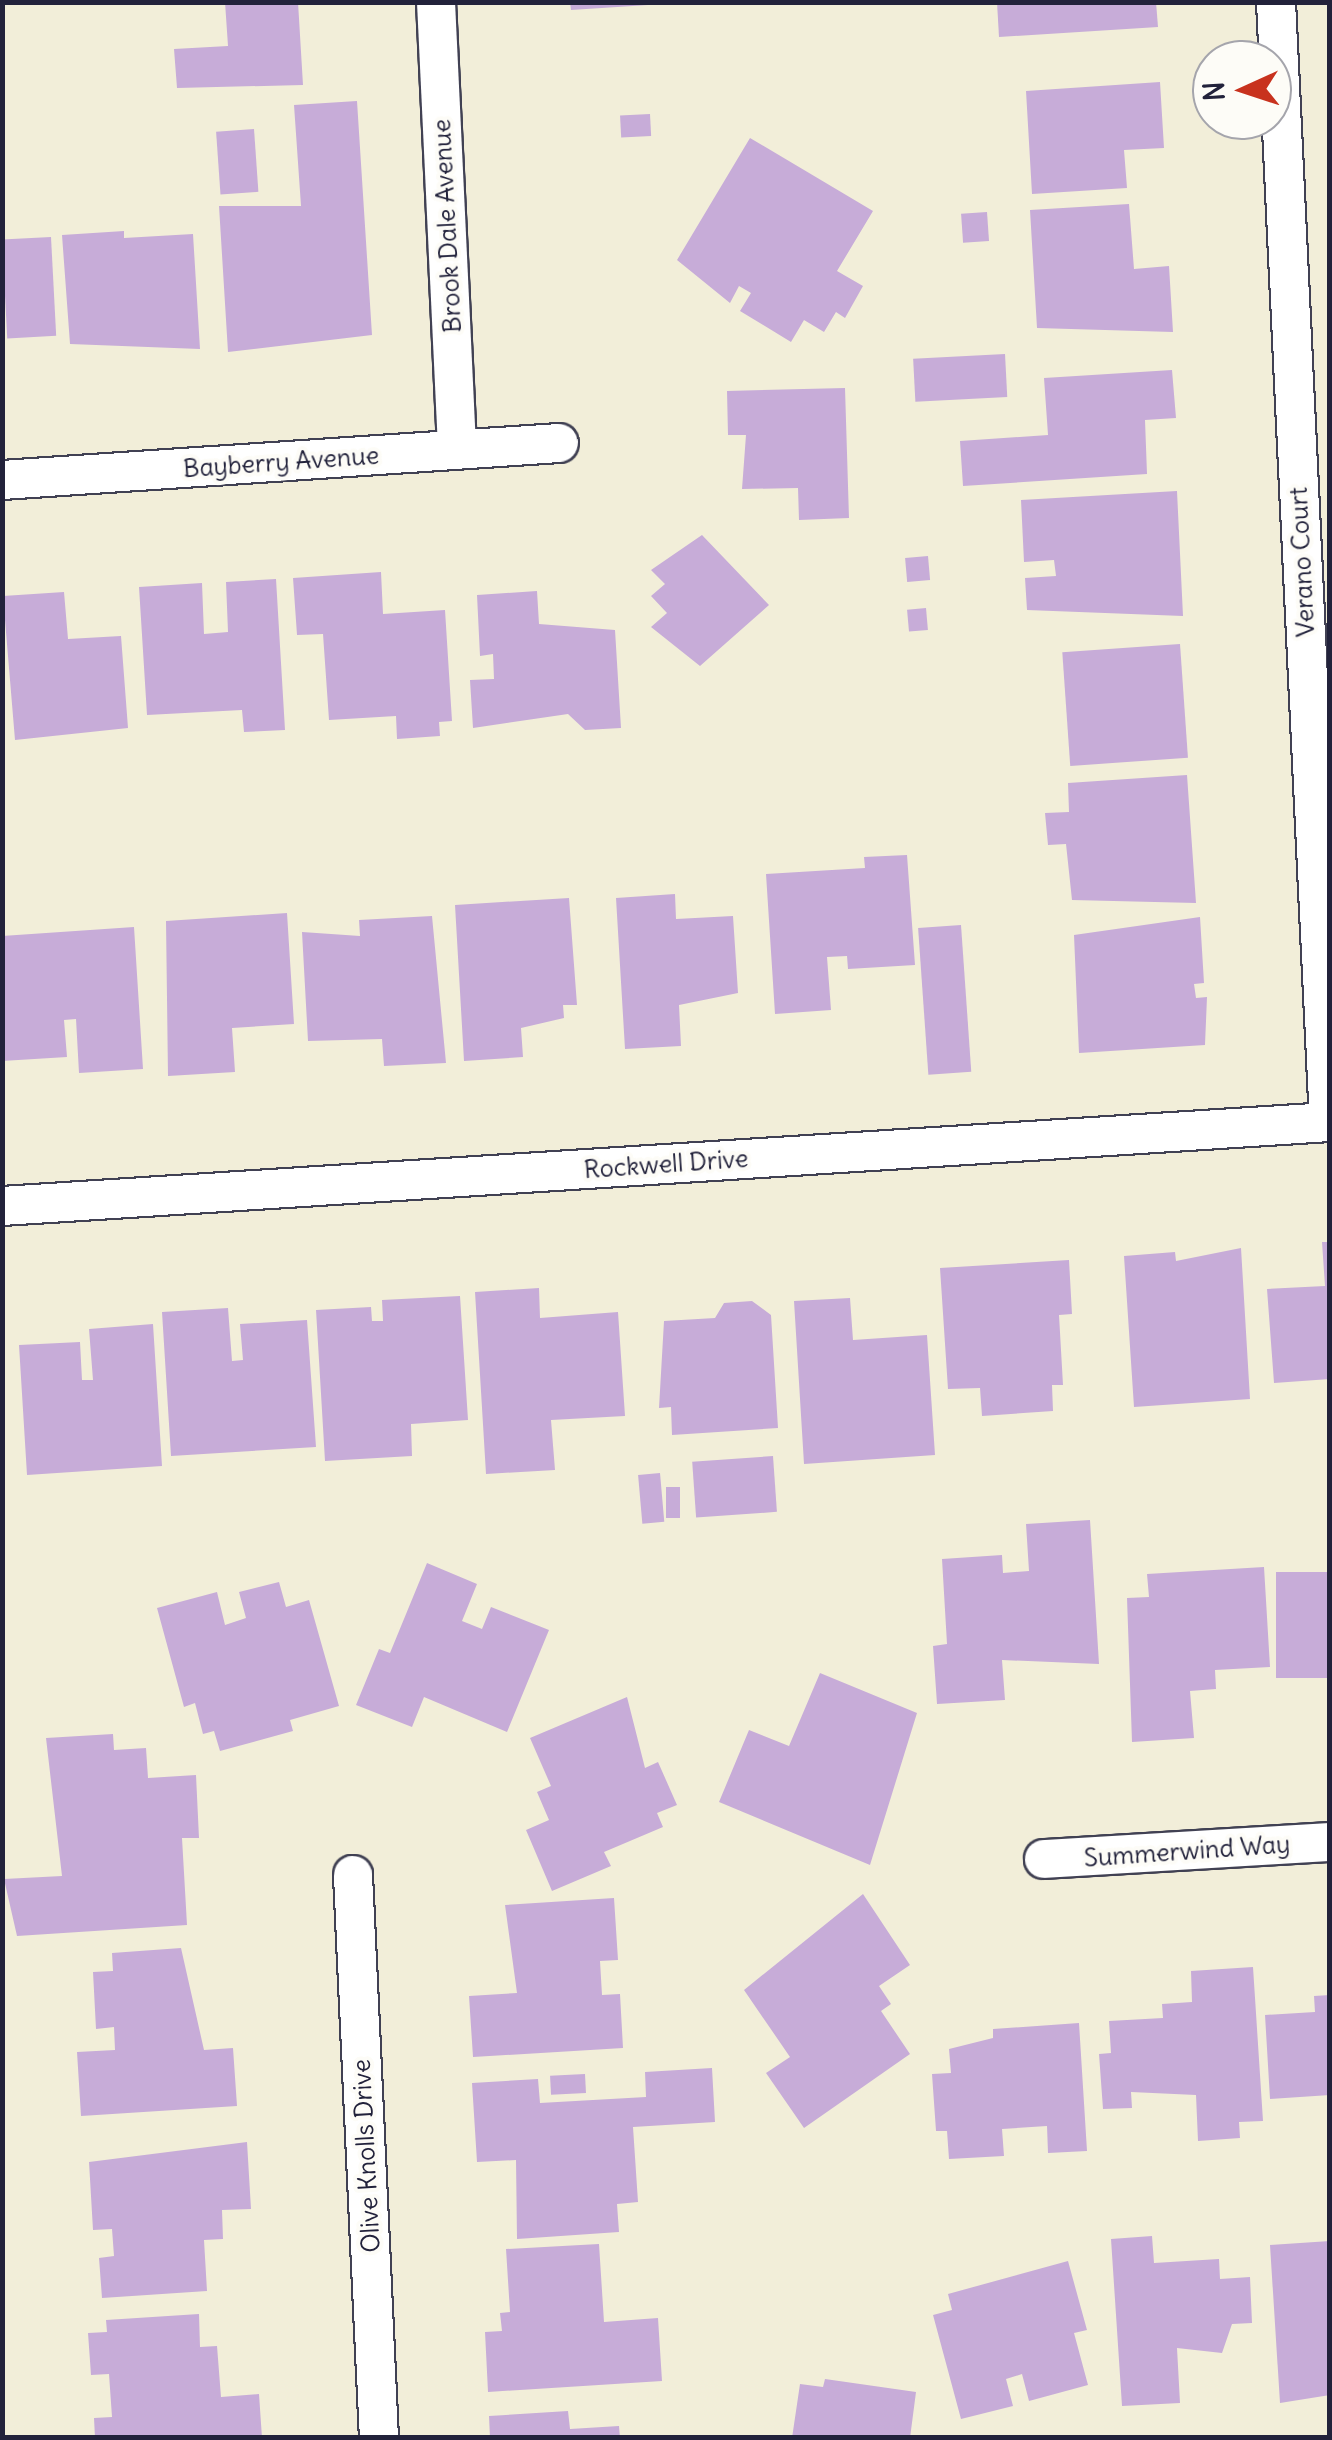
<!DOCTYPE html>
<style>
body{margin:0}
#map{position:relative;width:1332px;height:2440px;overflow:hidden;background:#f2eed9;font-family:Delius,sans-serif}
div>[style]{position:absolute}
.building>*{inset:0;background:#c7acd8;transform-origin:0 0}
.roads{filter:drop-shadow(2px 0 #414153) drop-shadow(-2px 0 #414153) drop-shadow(0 2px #414153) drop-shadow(0 -2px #414153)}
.minor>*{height:38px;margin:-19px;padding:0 19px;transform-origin:19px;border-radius:19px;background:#fff}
span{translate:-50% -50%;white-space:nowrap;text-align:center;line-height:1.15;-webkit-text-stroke:8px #fdfcf7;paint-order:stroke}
.street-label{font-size:25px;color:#22223b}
.frame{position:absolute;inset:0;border:5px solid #22223b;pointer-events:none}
.north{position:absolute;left:1192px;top:40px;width:100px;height:100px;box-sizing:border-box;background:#fdfcf7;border:2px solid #a5a5ac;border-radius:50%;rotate:267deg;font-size:28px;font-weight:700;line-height:40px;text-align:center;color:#22223b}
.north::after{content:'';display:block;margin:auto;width:35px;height:45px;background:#c8321e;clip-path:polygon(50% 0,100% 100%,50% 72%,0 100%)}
</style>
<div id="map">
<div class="building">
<i style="clip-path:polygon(225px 2px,298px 2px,303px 85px,177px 88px,174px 49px,228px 46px)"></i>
<i style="clip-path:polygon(570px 2px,648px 2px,648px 5px,571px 10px)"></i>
<i style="clip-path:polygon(997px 2px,1156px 2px,1158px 27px,999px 37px)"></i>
<i style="clip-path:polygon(1160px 82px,1164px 148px,1124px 150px,1127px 188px,1032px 194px,1026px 91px)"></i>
<i style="clip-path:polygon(357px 101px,372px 335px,228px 352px,219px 206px,301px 206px,294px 105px)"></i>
<i style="left:650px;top:114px;width:22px;height:30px;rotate:87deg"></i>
<i style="left:254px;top:129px;width:63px;height:38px;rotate:86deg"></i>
<i style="clip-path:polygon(750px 138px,873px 211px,837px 271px,863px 286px,845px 318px,836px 312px,824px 332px,804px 320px,791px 342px,740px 311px,751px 293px,739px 286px,730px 303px,677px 260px)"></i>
<i style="clip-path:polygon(1129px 204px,1134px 269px,1169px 266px,1173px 332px,1037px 328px,1030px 210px)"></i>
<i style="left:987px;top:212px;width:29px;height:26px;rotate:86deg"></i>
<i style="clip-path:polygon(124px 231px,124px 238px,193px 234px,200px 349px,70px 344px,62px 235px)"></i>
<i style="left:51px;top:237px;width:99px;height:49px;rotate:87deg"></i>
<i style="left:1005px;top:354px;width:43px;height:92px;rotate:87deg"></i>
<i style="clip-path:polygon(1172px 370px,1176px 418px,1145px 420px,1147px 474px,963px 486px,960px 441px,1048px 435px,1044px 378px)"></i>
<i style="clip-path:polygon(845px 388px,849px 518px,799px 520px,798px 488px,742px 489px,746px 435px,728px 435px,727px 391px)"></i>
<i style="clip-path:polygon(1177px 491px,1183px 616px,1027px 610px,1025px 578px,1056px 576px,1054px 560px,1024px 562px,1021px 500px)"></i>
<i style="clip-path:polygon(702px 535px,769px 605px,700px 666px,651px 627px,667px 613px,651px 596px,665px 584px,651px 570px)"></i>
<i style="left:928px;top:556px;width:24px;height:23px;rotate:85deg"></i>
<i style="clip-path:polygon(381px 572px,383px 614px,445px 610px,452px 721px,439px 722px,440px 736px,397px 739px,396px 716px,329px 720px,323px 634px,297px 635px,293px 578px)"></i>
<i style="clip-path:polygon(276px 579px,285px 730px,244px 732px,242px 710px,147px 715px,139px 587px,202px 583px,204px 634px,228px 632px,226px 582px)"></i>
<i style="clip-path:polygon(537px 591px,539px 624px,615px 630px,621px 728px,585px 730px,568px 714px,473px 728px,470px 680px,494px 679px,493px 654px,480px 656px,477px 595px)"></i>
<i style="clip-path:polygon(64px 592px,68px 639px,121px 636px,128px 728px,15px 740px,3px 596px)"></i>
<i style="left:926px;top:608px;width:22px;height:19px;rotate:85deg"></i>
<i style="left:1180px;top:644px;width:114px;height:118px;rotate:86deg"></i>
<i style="clip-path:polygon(1187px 775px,1196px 903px,1072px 900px,1066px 844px,1048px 845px,1045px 813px,1069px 812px,1068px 783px)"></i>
<i style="clip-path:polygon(907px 855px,915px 965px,848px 969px,847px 956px,827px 957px,831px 1010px,775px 1014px,766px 874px,865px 868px,864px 857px)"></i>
<i style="clip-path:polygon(675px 894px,676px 919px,733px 916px,738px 993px,679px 1005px,681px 1046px,625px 1049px,616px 898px)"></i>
<i style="clip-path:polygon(569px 898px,577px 1005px,563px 1005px,564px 1018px,521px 1028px,523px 1057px,464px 1061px,455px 905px)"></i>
<i style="clip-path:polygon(287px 913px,294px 1024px,232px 1028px,235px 1072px,168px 1076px,166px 921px)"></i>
<i style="clip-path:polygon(432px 916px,446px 1063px,384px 1066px,382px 1039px,308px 1041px,302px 932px,360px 936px,359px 920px)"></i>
<i style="clip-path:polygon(1200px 917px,1204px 983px,1194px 984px,1196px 998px,1207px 997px,1205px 1045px,1079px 1053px,1074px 935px)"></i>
<i style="left:961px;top:925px;width:147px;height:43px;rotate:86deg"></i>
<i style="clip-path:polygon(134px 927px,143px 1069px,79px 1073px,76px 1019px,64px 1020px,67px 1057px,2px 1061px,2px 936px)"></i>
<i style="clip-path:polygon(1322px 1242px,1330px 1242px,1330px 1379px,1274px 1383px,1267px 1289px,1325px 1286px)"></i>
<i style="clip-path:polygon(1241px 1248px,1250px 1399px,1134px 1407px,1124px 1256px,1175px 1252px,1176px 1261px)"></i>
<i style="clip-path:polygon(1069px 1260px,1072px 1314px,1059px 1315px,1063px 1385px,1052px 1385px,1053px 1411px,982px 1416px,980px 1388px,948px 1389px,940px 1268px)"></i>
<i style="clip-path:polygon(539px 1288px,540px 1318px,618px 1312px,625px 1416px,551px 1420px,555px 1470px,486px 1474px,475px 1292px)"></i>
<i style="clip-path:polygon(460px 1296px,468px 1420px,411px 1424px,412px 1456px,325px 1461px,316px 1310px,371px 1307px,372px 1321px,383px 1321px,382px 1300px)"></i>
<i style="clip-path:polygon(850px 1298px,853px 1340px,927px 1335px,935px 1455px,804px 1464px,794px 1301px)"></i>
<i style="clip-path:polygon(752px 1301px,771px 1315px,778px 1428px,672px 1435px,671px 1407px,659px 1408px,664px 1321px,715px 1318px,724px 1303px)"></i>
<i style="clip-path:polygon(228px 1308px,232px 1361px,243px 1360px,240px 1324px,307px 1320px,316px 1447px,171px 1456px,162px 1312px)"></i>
<i style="clip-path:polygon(153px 1324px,162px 1466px,27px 1475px,19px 1345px,80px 1342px,82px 1380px,93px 1380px,89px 1329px)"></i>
<i style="left:773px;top:1456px;width:56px;height:81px;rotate:86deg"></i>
<i style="left:660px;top:1473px;width:49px;height:22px;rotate:85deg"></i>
<i style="left:666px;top:1487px;width:14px;height:31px"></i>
<i style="clip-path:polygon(1090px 1520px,1099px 1664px,1002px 1660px,1005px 1700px,937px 1704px,933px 1646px,947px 1644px,942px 1559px,1002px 1555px,1003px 1573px,1029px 1571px,1026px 1524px)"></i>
<i style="clip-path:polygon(427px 1563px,477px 1584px,462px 1621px,482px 1629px,491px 1607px,549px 1630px,507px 1732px,424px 1697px,412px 1727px,356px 1705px,379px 1649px,390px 1653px)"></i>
<i style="clip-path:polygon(1264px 1567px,1270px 1667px,1215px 1670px,1216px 1689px,1190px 1691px,1194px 1738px,1132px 1742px,1127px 1598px,1149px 1597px,1147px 1574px)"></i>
<i style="left:1330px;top:1572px;width:106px;height:54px;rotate:90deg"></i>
<i style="clip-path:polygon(279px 1582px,286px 1607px,309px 1600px,339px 1706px,290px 1720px,293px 1731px,220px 1751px,214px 1731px,203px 1734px,195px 1703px,184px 1707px,157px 1608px,217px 1592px,225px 1625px,246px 1618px,239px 1592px)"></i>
<i style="clip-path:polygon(820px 1673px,917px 1713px,870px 1865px,719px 1802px,749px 1730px,789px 1746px)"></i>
<i style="clip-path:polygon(627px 1697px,645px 1768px,658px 1762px,677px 1805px,657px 1813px,663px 1827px,604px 1852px,611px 1866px,552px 1891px,526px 1830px,549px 1820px,537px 1792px,551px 1786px,530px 1738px)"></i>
<i style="clip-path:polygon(113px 1734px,114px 1750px,146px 1748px,148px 1778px,196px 1775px,199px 1838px,182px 1838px,187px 1925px,17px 1936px,4px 1879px,62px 1876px,46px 1738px)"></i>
<i style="clip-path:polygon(863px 1894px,910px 1965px,879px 1986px,891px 2004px,881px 2011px,910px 2054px,804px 2128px,766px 2073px,790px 2057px,744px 1990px)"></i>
<i style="clip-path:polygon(614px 1898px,618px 1960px,600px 1961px,602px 1995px,620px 1994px,623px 2048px,473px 2057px,469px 1996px,517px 1993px,505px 1905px)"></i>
<i style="clip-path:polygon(181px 1948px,204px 2050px,233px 2048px,237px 2106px,81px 2116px,77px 2052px,115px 2050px,114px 2027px,96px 2029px,93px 1972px,113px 1971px,112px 1953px)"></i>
<i style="clip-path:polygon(1253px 1967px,1263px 2121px,1239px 2122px,1240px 2138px,1198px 2141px,1196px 2095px,1131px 2092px,1132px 2108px,1103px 2109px,1099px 2054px,1111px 2053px,1109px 2021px,1163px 2018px,1162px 2004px,1192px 2002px,1191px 1971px)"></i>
<i style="clip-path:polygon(1330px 1995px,1330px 2095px,1270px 2099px,1265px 2015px,1315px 2012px,1314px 1996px)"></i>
<i style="clip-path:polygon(1079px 2023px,1087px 2151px,1048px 2153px,1047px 2126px,1002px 2129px,1004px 2156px,949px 2159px,947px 2131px,936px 2131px,932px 2074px,951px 2073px,949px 2049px,993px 2038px,993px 2029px)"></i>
<i style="clip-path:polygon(712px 2068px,715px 2122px,633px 2127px,638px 2202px,617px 2204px,619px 2232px,517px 2239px,516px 2160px,477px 2162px,472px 2083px,538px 2079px,540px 2103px,646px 2097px,645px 2072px)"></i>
<i style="left:585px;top:2074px;width:19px;height:35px;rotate:87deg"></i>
<i style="clip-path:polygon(247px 2142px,251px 2209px,222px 2210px,223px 2239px,204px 2240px,207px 2291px,102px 2298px,99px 2258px,114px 2256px,112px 2229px,93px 2230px,89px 2162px)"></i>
<i style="clip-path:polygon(1152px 2236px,1154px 2263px,1219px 2259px,1220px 2279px,1250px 2277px,1252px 2323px,1232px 2324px,1222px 2353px,1177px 2348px,1180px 2403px,1122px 2406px,1111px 2239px)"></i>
<i style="clip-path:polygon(1330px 2241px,1330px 2395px,1280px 2403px,1270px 2245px)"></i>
<i style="clip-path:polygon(599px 2244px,604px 2322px,658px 2318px,662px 2381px,488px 2392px,485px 2332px,502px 2331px,500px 2313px,510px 2312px,506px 2249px)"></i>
<i style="clip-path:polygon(1068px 2261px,1087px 2330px,1074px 2333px,1088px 2385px,1029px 2401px,1022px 2374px,1006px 2379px,1013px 2406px,961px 2419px,933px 2315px,952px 2310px,948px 2294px)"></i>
<i style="clip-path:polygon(199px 2314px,200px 2347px,217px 2346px,221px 2397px,259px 2394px,262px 2438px,95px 2438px,94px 2418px,112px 2417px,109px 2374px,91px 2375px,88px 2333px,107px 2332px,106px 2320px)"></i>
<i style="clip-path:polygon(825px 2379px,916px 2392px,910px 2438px,792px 2438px,800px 2384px,823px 2387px)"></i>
<i style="clip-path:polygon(568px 2411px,570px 2429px,619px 2426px,620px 2438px,490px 2438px,489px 2416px)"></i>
</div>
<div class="roads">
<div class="minor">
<i style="left:436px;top:2px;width:448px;rotate:87.3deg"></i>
<i style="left:1276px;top:2px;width:1121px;rotate:87.29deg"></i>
<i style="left:2px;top:480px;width:558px;rotate:-3.8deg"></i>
<i style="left:2px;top:1206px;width:1331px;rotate:-3.62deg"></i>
<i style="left:1044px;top:1859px;width:287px;rotate:-3.4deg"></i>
<i style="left:353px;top:1875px;width:564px;rotate:87.36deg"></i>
</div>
</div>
<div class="street-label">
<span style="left:447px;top:226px;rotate:-93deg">Brook Dale Avenue</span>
<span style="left:281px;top:462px;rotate:-4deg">Bayberry Avenue</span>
<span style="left:1302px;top:562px;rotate:-93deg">Verano Court</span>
<span style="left:666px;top:1164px;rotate:-4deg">Rockwell Drive</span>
<span style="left:1187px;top:1851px;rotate:-4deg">Summerwind Way</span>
<span style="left:366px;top:2156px;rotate:-93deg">Olive Knolls Drive</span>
</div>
<div class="frame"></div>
<div class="north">N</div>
</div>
